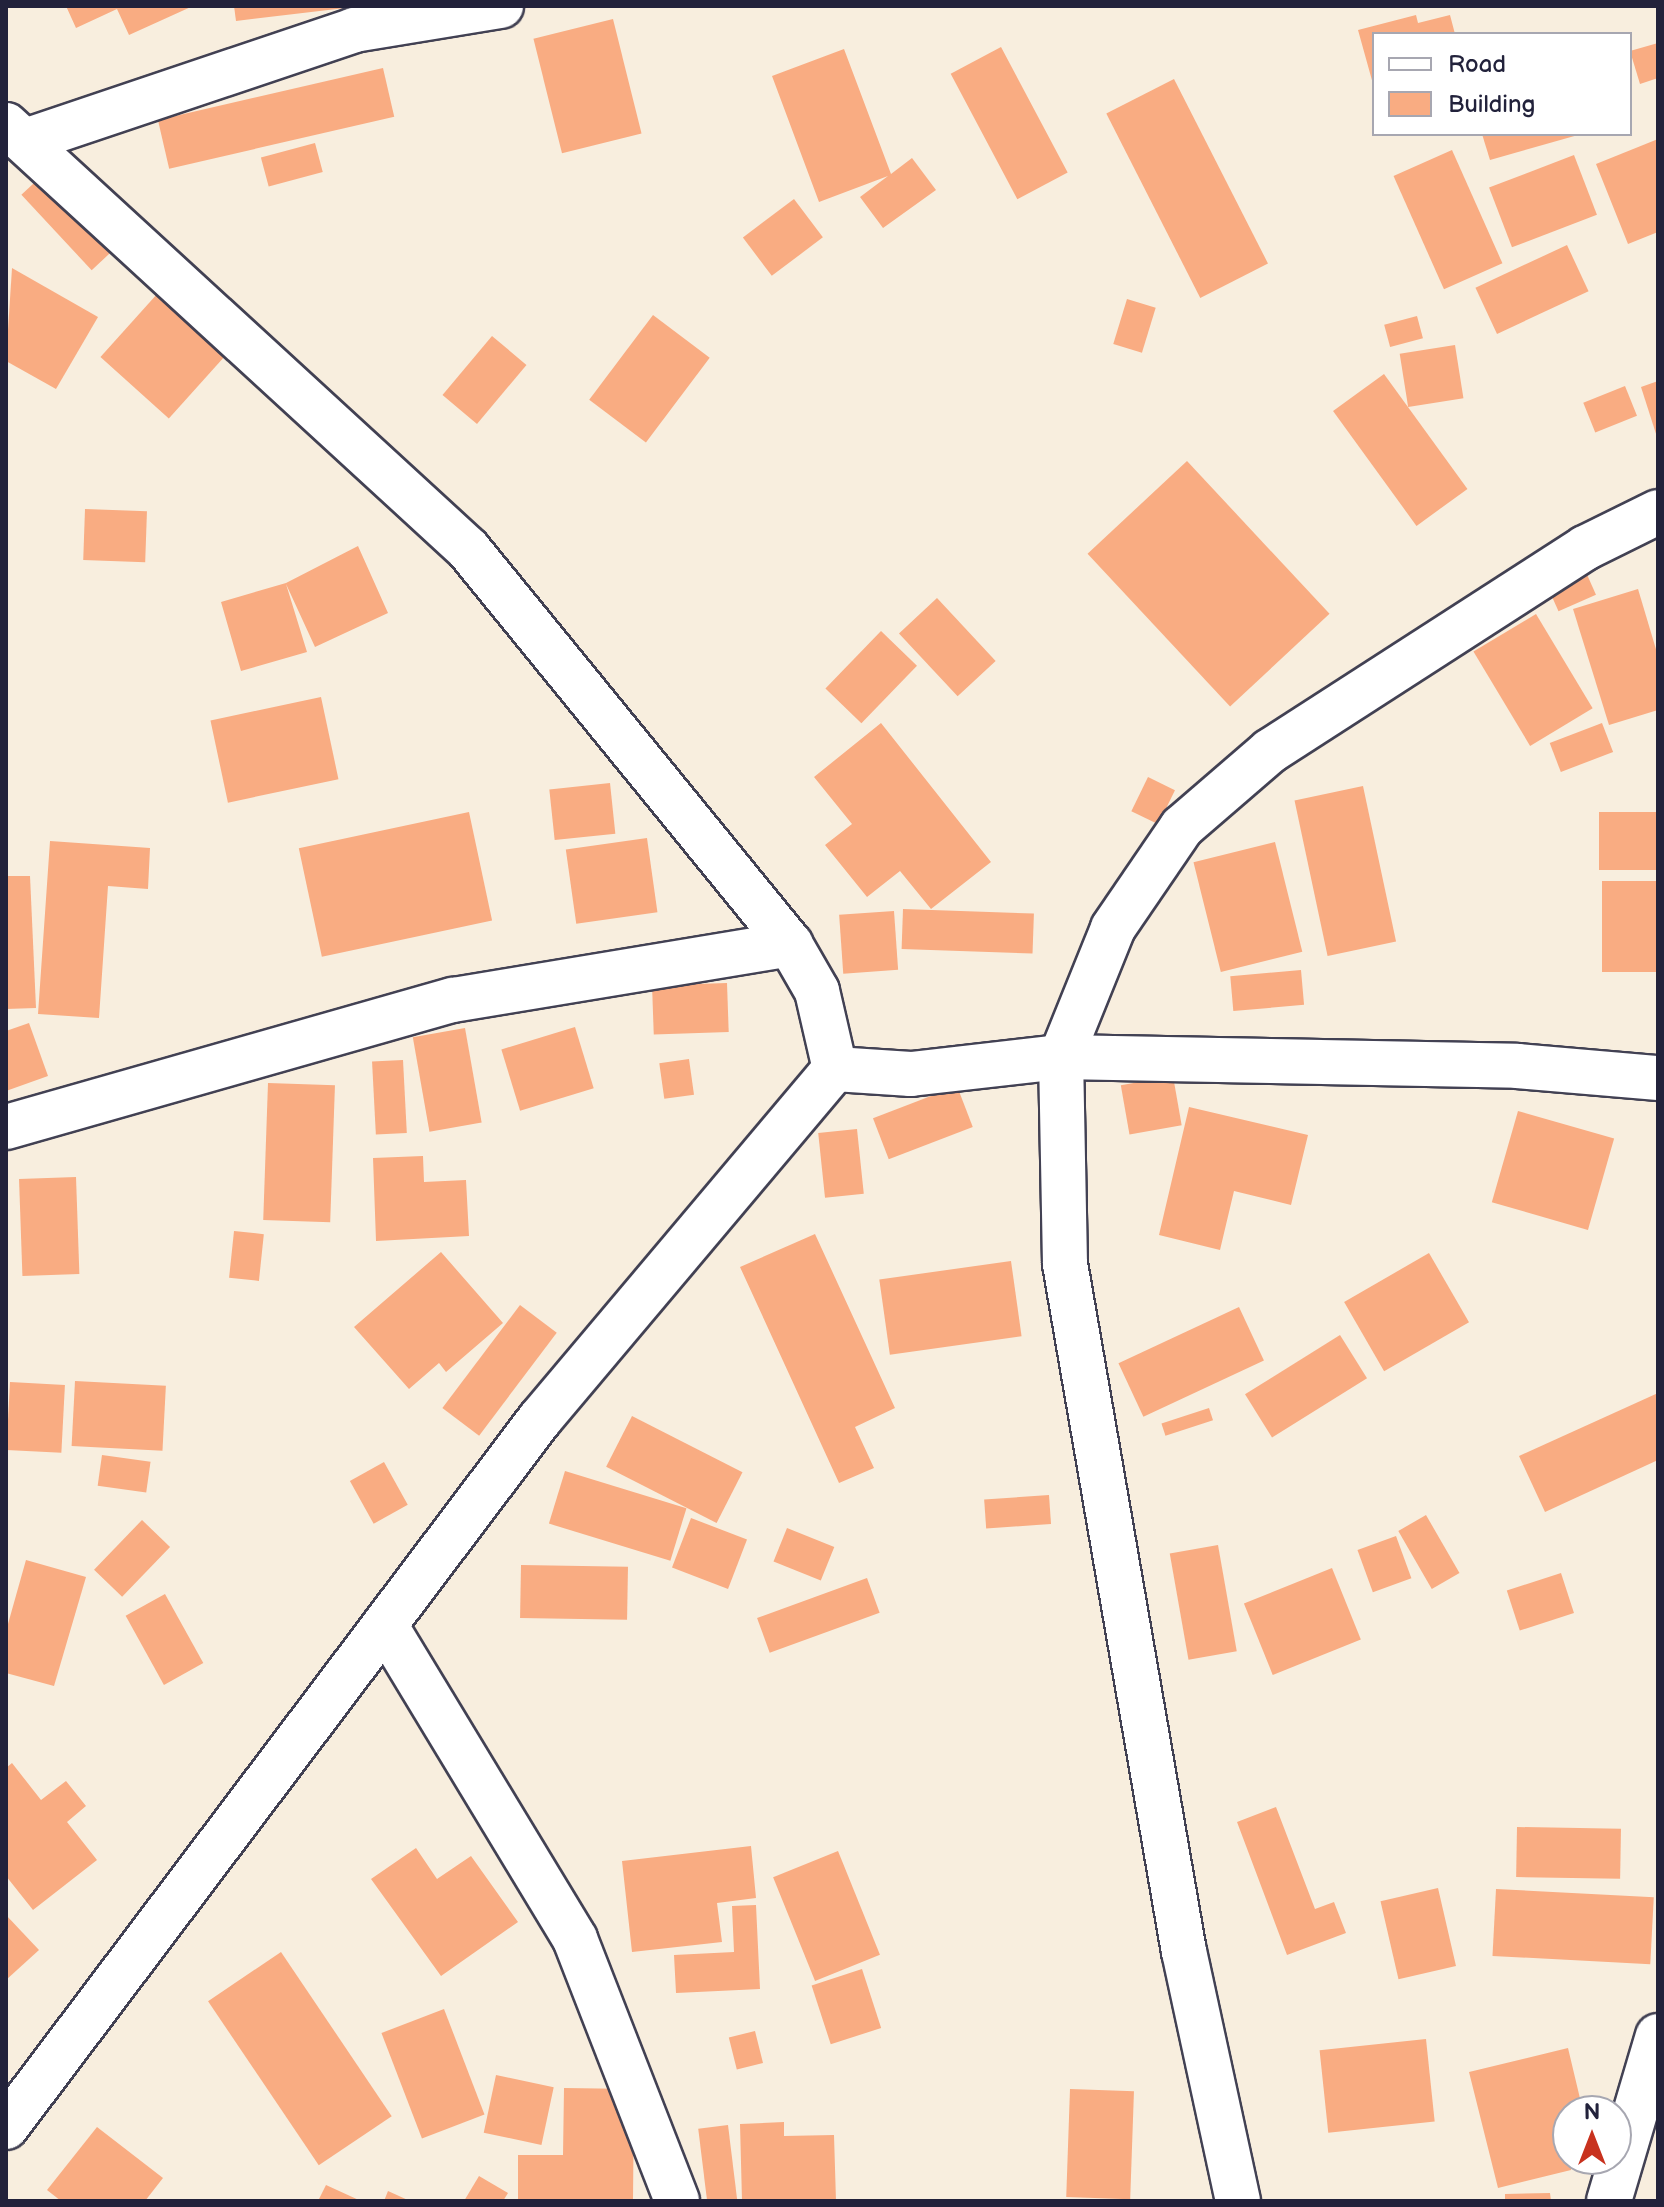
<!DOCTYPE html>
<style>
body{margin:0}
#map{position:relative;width:1664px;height:2207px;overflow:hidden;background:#f8eede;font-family:"Balsamiq Sans",sans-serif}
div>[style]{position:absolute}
.building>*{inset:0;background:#f9ac82;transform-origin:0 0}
.roads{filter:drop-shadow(2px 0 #424153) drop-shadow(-2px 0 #424153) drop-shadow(0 2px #424153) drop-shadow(0 -2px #424153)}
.minor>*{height:44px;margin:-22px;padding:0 22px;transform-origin:22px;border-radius:22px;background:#fff}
span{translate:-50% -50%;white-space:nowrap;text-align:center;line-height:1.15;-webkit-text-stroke:8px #fff;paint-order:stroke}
.frame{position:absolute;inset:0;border:8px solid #22223b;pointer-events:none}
.legend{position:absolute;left:1372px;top:32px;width:260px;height:104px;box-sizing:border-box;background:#fff;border:2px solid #a7a7b1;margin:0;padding:10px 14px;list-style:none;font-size:24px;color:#22223b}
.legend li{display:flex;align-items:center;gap:16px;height:40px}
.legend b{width:40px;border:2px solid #a7a7b1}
.north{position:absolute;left:1552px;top:2095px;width:80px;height:80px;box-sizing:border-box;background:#fff;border:2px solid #a7a7b1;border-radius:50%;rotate:0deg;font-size:22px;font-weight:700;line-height:32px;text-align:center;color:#22223b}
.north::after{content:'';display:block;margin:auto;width:28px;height:36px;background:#c8321e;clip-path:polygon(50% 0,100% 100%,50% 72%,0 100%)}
</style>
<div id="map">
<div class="building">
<i style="clip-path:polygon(66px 6px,193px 6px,129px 35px,117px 9px,76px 28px)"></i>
<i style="clip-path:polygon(234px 6px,345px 6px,345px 8px,236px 21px)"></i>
<i style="clip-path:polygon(1416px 15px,1418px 23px,1450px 15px,1455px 34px,1374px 34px,1373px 84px,1358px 30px)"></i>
<i style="left:613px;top:19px;width:118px;height:82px;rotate:76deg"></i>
<i style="clip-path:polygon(1658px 43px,1658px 78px,1640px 84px,1630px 51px)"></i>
<i style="left:1001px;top:47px;width:142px;height:57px;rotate:62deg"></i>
<i style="clip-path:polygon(844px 49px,891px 174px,912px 158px,936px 190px,883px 228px,860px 197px,888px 176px,819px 202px,772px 76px)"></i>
<i style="left:383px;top:68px;width:50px;height:231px;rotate:77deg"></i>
<i style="left:1174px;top:79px;width:207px;height:76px;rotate:63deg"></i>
<i style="clip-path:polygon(1482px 134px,1578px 134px,1578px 135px,1490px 160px)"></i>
<i style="clip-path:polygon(1658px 139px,1658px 232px,1628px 244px,1596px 164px)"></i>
<i style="left:315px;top:143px;width:30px;height:56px;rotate:75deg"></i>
<i style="left:1452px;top:150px;width:124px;height:64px;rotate:66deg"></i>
<i style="left:1574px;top:155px;width:64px;height:91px;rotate:69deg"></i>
<i style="left:47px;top:171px;width:103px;height:35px;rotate:47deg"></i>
<i style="left:794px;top:199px;width:48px;height:64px;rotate:53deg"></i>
<i style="left:1567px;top:245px;width:51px;height:101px;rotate:65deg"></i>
<i style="clip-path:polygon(12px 268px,98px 317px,56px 389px,6px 361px)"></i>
<i style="left:158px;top:293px;width:92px;height:86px;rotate:42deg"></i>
<i style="left:1127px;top:299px;width:30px;height:47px;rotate:17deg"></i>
<i style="left:653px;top:315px;width:71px;height:106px;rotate:37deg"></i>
<i style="left:1417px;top:316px;width:23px;height:34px;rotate:75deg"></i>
<i style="left:492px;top:336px;width:45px;height:77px;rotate:40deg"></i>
<i style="left:1455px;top:345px;width:54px;height:56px;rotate:81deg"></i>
<i style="left:1384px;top:374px;width:142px;height:63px;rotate:54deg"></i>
<i style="clip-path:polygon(1658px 381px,1658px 437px,1657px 437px,1641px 387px)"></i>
<i style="left:1625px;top:386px;width:32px;height:45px;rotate:68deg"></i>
<i style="left:1187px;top:461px;width:209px;height:136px;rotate:47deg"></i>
<i style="left:85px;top:509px;width:62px;height:51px;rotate:2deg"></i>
<i style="clip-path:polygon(358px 546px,388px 613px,315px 647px,286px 584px,307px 652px,241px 671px,221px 602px,286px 583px)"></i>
<i style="left:1585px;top:570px;width:27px;height:41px;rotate:66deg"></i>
<i style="clip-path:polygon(1638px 589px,1658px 656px,1658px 710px,1609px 725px,1573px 609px)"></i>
<i style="left:937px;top:598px;width:86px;height:52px;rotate:47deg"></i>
<i style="left:1536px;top:614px;width:110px;height:73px;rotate:59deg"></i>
<i style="left:881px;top:631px;width:50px;height:80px;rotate:44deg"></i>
<i style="left:321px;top:697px;width:84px;height:113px;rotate:78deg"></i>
<i style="clip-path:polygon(881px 723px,991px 862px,931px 909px,900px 871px,867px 897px,825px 845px,852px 824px,814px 777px)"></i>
<i style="left:1602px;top:723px;width:31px;height:56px;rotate:69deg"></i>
<i style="left:1148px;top:777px;width:30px;height:38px;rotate:26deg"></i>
<i style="left:610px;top:783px;width:51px;height:61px;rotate:84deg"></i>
<i style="left:1363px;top:786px;width:159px;height:70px;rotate:78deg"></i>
<i style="left:469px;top:812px;width:111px;height:174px;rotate:78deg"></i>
<i style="left:1658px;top:812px;width:58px;height:59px;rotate:90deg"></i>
<i style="left:647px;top:838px;width:75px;height:82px;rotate:82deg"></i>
<i style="clip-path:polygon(50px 841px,150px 848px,148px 889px,108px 886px,99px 1018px,38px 1014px)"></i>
<i style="left:1275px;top:842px;width:113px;height:84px;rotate:76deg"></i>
<i style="clip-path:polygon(6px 876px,30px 876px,36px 1008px,6px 1009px)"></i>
<i style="left:1658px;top:881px;width:91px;height:56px;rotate:90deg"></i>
<i style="left:903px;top:909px;width:131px;height:40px;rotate:2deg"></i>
<i style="left:894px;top:911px;width:59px;height:55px;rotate:86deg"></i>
<i style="left:1301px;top:970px;width:35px;height:71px;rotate:85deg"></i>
<i style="left:727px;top:983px;width:49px;height:75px;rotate:88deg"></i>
<i style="clip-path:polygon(29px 1023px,48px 1076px,6px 1091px,6px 1031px)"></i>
<i style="left:575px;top:1027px;width:64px;height:77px;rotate:73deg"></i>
<i style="left:465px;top:1028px;width:96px;height:53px;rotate:80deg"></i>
<i style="left:689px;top:1059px;width:36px;height:30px;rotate:82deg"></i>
<i style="left:403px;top:1060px;width:73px;height:31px;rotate:87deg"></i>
<i style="left:1173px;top:1076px;width:50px;height:53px;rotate:80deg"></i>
<i style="left:268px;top:1083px;width:67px;height:137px;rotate:2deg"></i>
<i style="left:957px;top:1086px;width:44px;height:90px;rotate:69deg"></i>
<i style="clip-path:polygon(1189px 1107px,1308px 1135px,1291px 1205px,1234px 1191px,1220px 1250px,1159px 1235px)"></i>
<i style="left:1518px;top:1111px;width:100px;height:95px;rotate:16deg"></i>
<i style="left:857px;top:1129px;width:65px;height:39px;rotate:84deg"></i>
<i style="clip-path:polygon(423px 1156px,424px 1182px,466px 1180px,469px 1236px,376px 1241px,373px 1158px)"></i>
<i style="left:76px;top:1177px;width:97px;height:57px;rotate:88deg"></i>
<i style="left:234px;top:1231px;width:30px;height:47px;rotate:6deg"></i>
<i style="clip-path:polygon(815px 1234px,895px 1408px,855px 1427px,874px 1468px,839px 1483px,740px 1267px)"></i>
<i style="clip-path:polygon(441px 1252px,503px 1323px,446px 1372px,439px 1363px,409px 1389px,354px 1327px)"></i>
<i style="left:1429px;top:1253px;width:80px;height:98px;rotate:60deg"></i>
<i style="left:1011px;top:1261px;width:76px;height:133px;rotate:82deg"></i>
<i style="left:520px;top:1305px;width:46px;height:129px;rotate:37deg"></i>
<i style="left:1239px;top:1307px;width:59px;height:133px;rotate:65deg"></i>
<i style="left:1340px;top:1335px;width:51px;height:112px;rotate:58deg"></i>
<i style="left:75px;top:1381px;width:91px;height:65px;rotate:3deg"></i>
<i style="left:10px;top:1382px;width:55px;height:68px;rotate:3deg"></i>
<i style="clip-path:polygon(1658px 1393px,1658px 1460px,1545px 1512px,1519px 1456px)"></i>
<i style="left:1209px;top:1408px;width:13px;height:50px;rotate:72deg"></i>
<i style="left:632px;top:1416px;width:124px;height:57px;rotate:27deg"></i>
<i style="left:102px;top:1455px;width:49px;height:31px;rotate:8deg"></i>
<i style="left:384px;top:1462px;width:49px;height:39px;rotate:61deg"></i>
<i style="left:565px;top:1471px;width:127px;height:55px;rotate:17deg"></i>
<i style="left:1049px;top:1495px;width:29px;height:65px;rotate:86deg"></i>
<i style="left:1426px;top:1515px;width:67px;height:32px;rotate:60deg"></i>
<i style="left:691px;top:1518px;width:60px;height:53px;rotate:21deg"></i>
<i style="left:142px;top:1520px;width:39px;height:69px;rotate:44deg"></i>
<i style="left:787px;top:1528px;width:51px;height:36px;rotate:22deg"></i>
<i style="left:1396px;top:1536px;width:45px;height:41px;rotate:70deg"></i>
<i style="left:1218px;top:1545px;width:108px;height:49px;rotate:80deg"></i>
<i style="clip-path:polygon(26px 1560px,86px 1577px,54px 1686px,6px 1673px,6px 1631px)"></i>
<i style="left:521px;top:1565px;width:107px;height:53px;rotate:1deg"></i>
<i style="left:1332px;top:1568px;width:77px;height:95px;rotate:68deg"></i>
<i style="left:1561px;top:1573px;width:42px;height:57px;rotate:72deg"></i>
<i style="left:867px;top:1578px;width:37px;height:117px;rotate:70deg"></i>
<i style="left:165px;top:1594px;width:79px;height:45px;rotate:61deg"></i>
<i style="clip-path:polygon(12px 1763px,41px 1800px,66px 1781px,86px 1806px,67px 1822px,97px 1860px,33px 1910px,6px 1876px,6px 1768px)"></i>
<i style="clip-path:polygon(1276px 1807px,1315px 1909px,1334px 1902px,1346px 1933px,1287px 1955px,1237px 1822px)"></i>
<i style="left:1517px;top:1827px;width:104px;height:50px;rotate:1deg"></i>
<i style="clip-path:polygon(751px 1846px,756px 1898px,717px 1903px,722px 1942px,632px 1952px,622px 1861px)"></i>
<i style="clip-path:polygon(416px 1848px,437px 1879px,471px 1856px,518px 1922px,441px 1976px,371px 1879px)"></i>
<i style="left:838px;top:1851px;width:112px;height:70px;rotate:68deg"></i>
<i style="left:1438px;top:1888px;width:80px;height:59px;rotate:77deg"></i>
<i style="left:1496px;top:1889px;width:158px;height:67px;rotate:3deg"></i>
<i style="clip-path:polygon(756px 1905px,760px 1989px,676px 1993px,674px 1955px,734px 1952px,732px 1906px)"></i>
<i style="clip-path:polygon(6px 1915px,39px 1950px,6px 1980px)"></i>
<i style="left:281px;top:1952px;width:198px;height:88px;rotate:56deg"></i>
<i style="left:862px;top:1969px;width:62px;height:53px;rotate:72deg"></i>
<i style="left:444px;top:2009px;width:113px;height:67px;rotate:69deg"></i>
<i style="left:755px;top:2031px;width:33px;height:27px;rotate:76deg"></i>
<i style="left:1426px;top:2039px;width:83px;height:107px;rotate:84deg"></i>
<i style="clip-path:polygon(1568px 2048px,1583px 2111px,1568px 2111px,1571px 2170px,1498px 2188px,1469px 2072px)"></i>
<i style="left:496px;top:2075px;width:59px;height:59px;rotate:12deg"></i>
<i style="clip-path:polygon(564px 2088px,634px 2089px,633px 2201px,518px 2201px,518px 2155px,563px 2155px)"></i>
<i style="left:1070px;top:2089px;width:64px;height:108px;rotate:2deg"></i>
<i style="clip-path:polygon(784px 2122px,784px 2136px,834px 2135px,836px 2201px,742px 2201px,740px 2124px)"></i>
<i style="left:728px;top:2125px;width:77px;height:30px;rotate:83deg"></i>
<i style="clip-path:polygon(97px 2127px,163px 2178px,145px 2201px,61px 2201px,47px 2190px)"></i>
<i style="clip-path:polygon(479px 2176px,508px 2193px,503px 2201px,464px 2201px)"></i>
<i style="clip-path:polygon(326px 2185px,361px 2201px,318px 2201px)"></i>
<i style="clip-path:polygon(388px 2191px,410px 2201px,384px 2201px)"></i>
<i style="clip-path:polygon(1550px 2193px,1551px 2201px,1505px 2201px,1505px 2194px)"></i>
</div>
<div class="roads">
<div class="minor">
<i style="left:6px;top:125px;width:627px;rotate:42.54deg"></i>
<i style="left:468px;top:549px;width:510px;rotate:50.81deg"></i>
<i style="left:790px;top:944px;width:54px;rotate:60.1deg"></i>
<i style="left:817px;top:991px;width:80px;rotate:77deg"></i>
<i style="left:25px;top:141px;width:347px;rotate:-18.6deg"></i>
<i style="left:354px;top:30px;width:149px;rotate:-9.3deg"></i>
<i style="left:6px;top:1127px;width:465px;rotate:-15.9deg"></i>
<i style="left:453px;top:1000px;width:342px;rotate:-9.4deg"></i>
<i style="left:385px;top:1625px;width:367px;rotate:58.8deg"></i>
<i style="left:575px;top:1939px;width:281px;rotate:68.7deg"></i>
<i style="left:6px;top:2127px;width:887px;rotate:-52.98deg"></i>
<i style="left:540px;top:1419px;width:458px;rotate:-49.9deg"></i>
<i style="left:835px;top:1069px;width:76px;rotate:3.8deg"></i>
<i style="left:911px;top:1074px;width:151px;rotate:-6.5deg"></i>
<i style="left:1061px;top:1057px;width:456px;rotate:1.1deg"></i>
<i style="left:1517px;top:1066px;width:142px;rotate:4.9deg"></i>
<i style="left:1238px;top:2201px;width:255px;rotate:-102.2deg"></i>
<i style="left:1184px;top:1952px;width:698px;rotate:-99.81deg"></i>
<i style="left:1065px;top:1264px;width:207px;rotate:-91.1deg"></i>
<i style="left:1061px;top:1057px;width:139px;rotate:-68deg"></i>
<i style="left:1113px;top:928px;width:122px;rotate:-55.7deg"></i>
<i style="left:1182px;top:827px;width:116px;rotate:-40.8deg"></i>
<i style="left:1270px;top:751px;width:375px;rotate:-32.8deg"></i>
<i style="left:1585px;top:548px;width:81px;rotate:-26.3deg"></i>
<i style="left:1609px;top:2201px;width:172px;rotate:-73.5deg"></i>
</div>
</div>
<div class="frame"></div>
<ul class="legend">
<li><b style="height:10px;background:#fff"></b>Road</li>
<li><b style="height:22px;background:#f9ac82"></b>Building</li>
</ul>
<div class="north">N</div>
</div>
